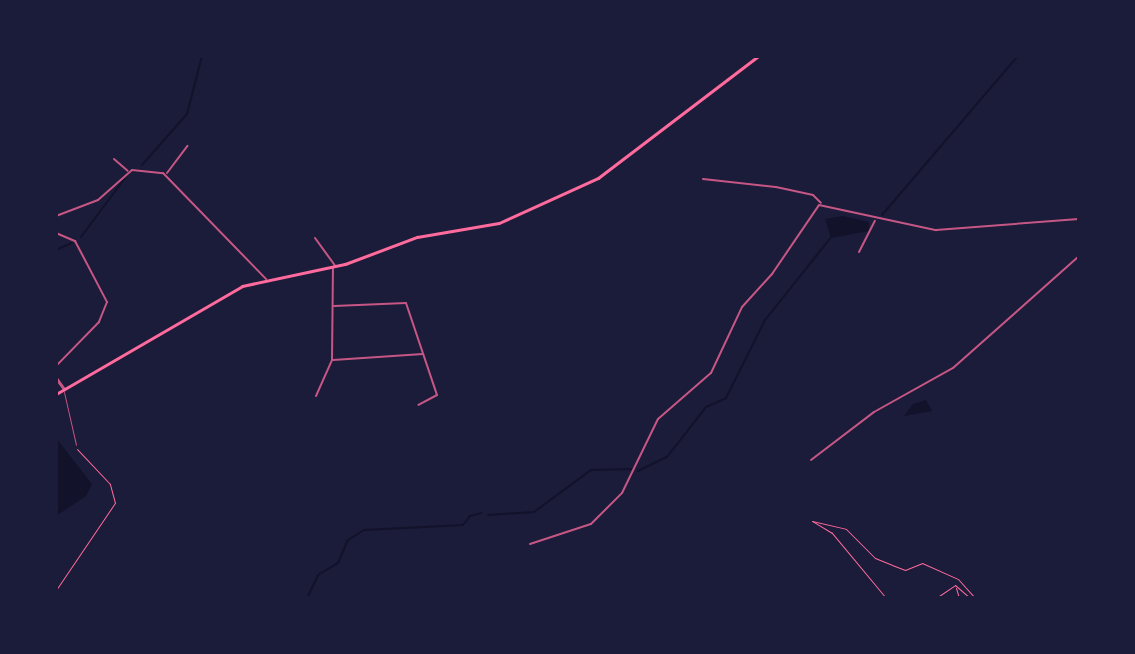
<!DOCTYPE html>
<style>
body{margin:0}
#map{position:relative;width:1135px;height:654px;overflow:hidden;background:#1b1b3a;font-family:Arial,sans-serif}
div>[style]{position:absolute}
.water>*{inset:0;background:#12122b}
.stream>*{height:2px;margin:-1px;padding:0 1px;transform-origin:1px;border-radius:1px;background:#12122b}
.path>*{height:1px;margin:-0.5px;padding:0 0.5px;transform-origin:0.5px;border-radius:0.5px;background:#ff6b9d}
.service>*{height:1px;margin:-0.5px;padding:0 0.5px;transform-origin:0.5px;border-radius:0.5px;background:#c65784}
.minor>*{height:2px;margin:-1px;padding:0 1px;transform-origin:1px;border-radius:1px;background:#c65784}
.tertiary>*{height:3px;margin:-1.5px;padding:0 1.5px;transform-origin:1.5px;border-radius:1.5px;background:#c65784}
.secondary>*{height:3px;margin:-1.5px;padding:0 1.5px;transform-origin:1.5px;border-radius:1.5px;background:#ff6b9d}
span{translate:-50% -50%;white-space:nowrap;text-align:center;line-height:1.15;-webkit-text-stroke:8px #1b1b3a;paint-order:stroke}
.frame{position:absolute;inset:0;border:58px solid #1b1b3a;pointer-events:none}
</style>
<div id="map">
<div class="water">
<i style="clip-path:polygon(843px 216px,869px 222px,869px 231px,831px 238px,825px 219px)"></i>
<i style="clip-path:polygon(926px 400px,932px 411px,904px 416px,913px 404px)"></i>
<i style="clip-path:polygon(56px 438px,92px 484px,86px 496px,56px 516px)"></i>
</div>
<div class="stream">
<i style="left:142px;top:165px;width:68px;rotate:-48.6deg"></i>
<i style="left:187px;top:114px;width:60px;rotate:-75.5deg"></i>
<i style="left:882px;top:215px;width:209px;rotate:-49.5deg"></i>
<i style="left:81px;top:237px;width:79px;rotate:-53.3deg"></i>
<i style="left:56px;top:250px;width:17px;rotate:-24deg"></i>
<i style="left:638px;top:471px;width:32px;rotate:-26deg"></i>
<i style="left:667px;top:457px;width:63px;rotate:-52deg"></i>
<i style="left:706px;top:407px;width:22px;rotate:-24deg"></i>
<i style="left:726px;top:398px;width:87px;rotate:-63.4deg"></i>
<i style="left:765px;top:320px;width:107px;rotate:-51.4deg"></i>
<i style="left:488px;top:515px;width:46px;rotate:-3.7deg"></i>
<i style="left:534px;top:512px;width:71px;rotate:-36.4deg"></i>
<i style="left:591px;top:470px;width:41px;rotate:-1.4deg"></i>
<i style="left:307px;top:598px;width:25px;rotate:-64deg"></i>
<i style="left:318px;top:575px;width:23px;rotate:-31deg"></i>
<i style="left:338px;top:563px;width:25px;rotate:-67deg"></i>
<i style="left:348px;top:540px;width:19px;rotate:-32deg"></i>
<i style="left:364px;top:530px;width:99px;rotate:-2.9deg"></i>
<i style="left:463px;top:525px;width:11px;rotate:-52deg"></i>
<i style="left:470px;top:516px;width:12px;rotate:-14deg"></i>
</div>
<div class="path">
<i style="left:956px;top:588px;width:10px;rotate:73deg"></i>
<i style="left:56px;top:590px;width:105px;rotate:-55.9deg"></i>
<i style="left:115px;top:503px;width:20px;rotate:-105deg"></i>
<i style="left:110px;top:484px;width:48px;rotate:-133.3deg"></i>
<i style="left:886px;top:598px;width:85px;rotate:-129.7deg"></i>
<i style="left:832px;top:533px;width:23px;rotate:-149deg"></i>
<i style="left:812px;top:521px;width:35px;rotate:13deg"></i>
<i style="left:846px;top:529px;width:41px;rotate:45deg"></i>
<i style="left:875px;top:558px;width:18px;rotate:22deg"></i>
<i style="left:892px;top:565px;width:14px;rotate:21deg"></i>
<i style="left:905px;top:570px;width:18px;rotate:-22deg"></i>
<i style="left:922px;top:563px;width:39px;rotate:24deg"></i>
<i style="left:958px;top:579px;width:25px;rotate:48deg"></i>
<i style="left:936px;top:598px;width:23px;rotate:-34deg"></i>
<i style="left:955px;top:585px;width:20px;rotate:41deg"></i>
</div>
<div class="service">
<i style="left:64px;top:392px;width:54px;rotate:77.2deg"></i>
</div>
<div class="minor">
<i style="left:114px;top:159px;width:18px;rotate:41deg"></i>
<i style="left:167px;top:173px;width:34px;rotate:-53deg"></i>
<i style="left:703px;top:179px;width:73px;rotate:6.3deg"></i>
<i style="left:776px;top:187px;width:38px;rotate:12deg"></i>
<i style="left:813px;top:195px;width:11px;rotate:45deg"></i>
<i style="left:56px;top:216px;width:45px;rotate:-20.9deg"></i>
<i style="left:98px;top:200px;width:45px;rotate:-41.4deg"></i>
<i style="left:132px;top:170px;width:31px;rotate:6deg"></i>
<i style="left:163px;top:173px;width:148px;rotate:45.8deg"></i>
<i style="left:56px;top:233px;width:21px;rotate:23deg"></i>
<i style="left:75px;top:241px;width:69px;rotate:62.3deg"></i>
<i style="left:107px;top:302px;width:22px;rotate:112deg"></i>
<i style="left:99px;top:322px;width:62px;rotate:134.3deg"></i>
<i style="left:315px;top:238px;width:34px;rotate:54deg"></i>
<i style="left:859px;top:252px;width:35px;rotate:-63deg"></i>
<i style="left:334px;top:306px;width:72px;rotate:-2.4deg"></i>
<i style="left:406px;top:303px;width:97px;rotate:71.4deg"></i>
<i style="left:437px;top:395px;width:21px;rotate:152deg"></i>
<i style="left:333px;top:360px;width:90px;rotate:-3.8deg"></i>
<i style="left:316px;top:396px;width:39px;rotate:-66deg"></i>
<i style="left:332px;top:360px;width:91px;rotate:-89.4deg"></i>
<i style="left:811px;top:460px;width:79px;rotate:-37.3deg"></i>
<i style="left:874px;top:412px;width:90px;rotate:-29.1deg"></i>
<i style="left:953px;top:368px;width:169px;rotate:-41.6deg"></i>
<i style="left:530px;top:544px;width:64px;rotate:-18.2deg"></i>
<i style="left:591px;top:524px;width:44px;rotate:-45deg"></i>
<i style="left:622px;top:493px;width:82px;rotate:-64.1deg"></i>
<i style="left:658px;top:419px;width:70px;rotate:-41deg"></i>
<i style="left:711px;top:373px;width:73px;rotate:-64.8deg"></i>
<i style="left:742px;top:307px;width:45px;rotate:-47.7deg"></i>
<i style="left:772px;top:274px;width:83px;rotate:-55.7deg"></i>
<i style="left:819px;top:205px;width:120px;rotate:12.1deg"></i>
<i style="left:936px;top:230px;width:143px;rotate:-4.4deg"></i>
</div>
<div class="tertiary">
<i style="left:56px;top:378px;width:14px;rotate:54deg"></i>
</div>
<div class="secondary">
<i style="left:56px;top:394px;width:215px;rotate:-30.1deg"></i>
<i style="left:242px;top:286px;width:105px;rotate:-12.1deg"></i>
<i style="left:345px;top:264px;width:77px;rotate:-20.6deg"></i>
<i style="left:417px;top:237px;width:83px;rotate:-9.7deg"></i>
<i style="left:499px;top:223px;width:109px;rotate:-24.4deg"></i>
<i style="left:598px;top:178px;width:201px;rotate:-37.3deg"></i>
</div>
<div class="frame"></div>
</div>
